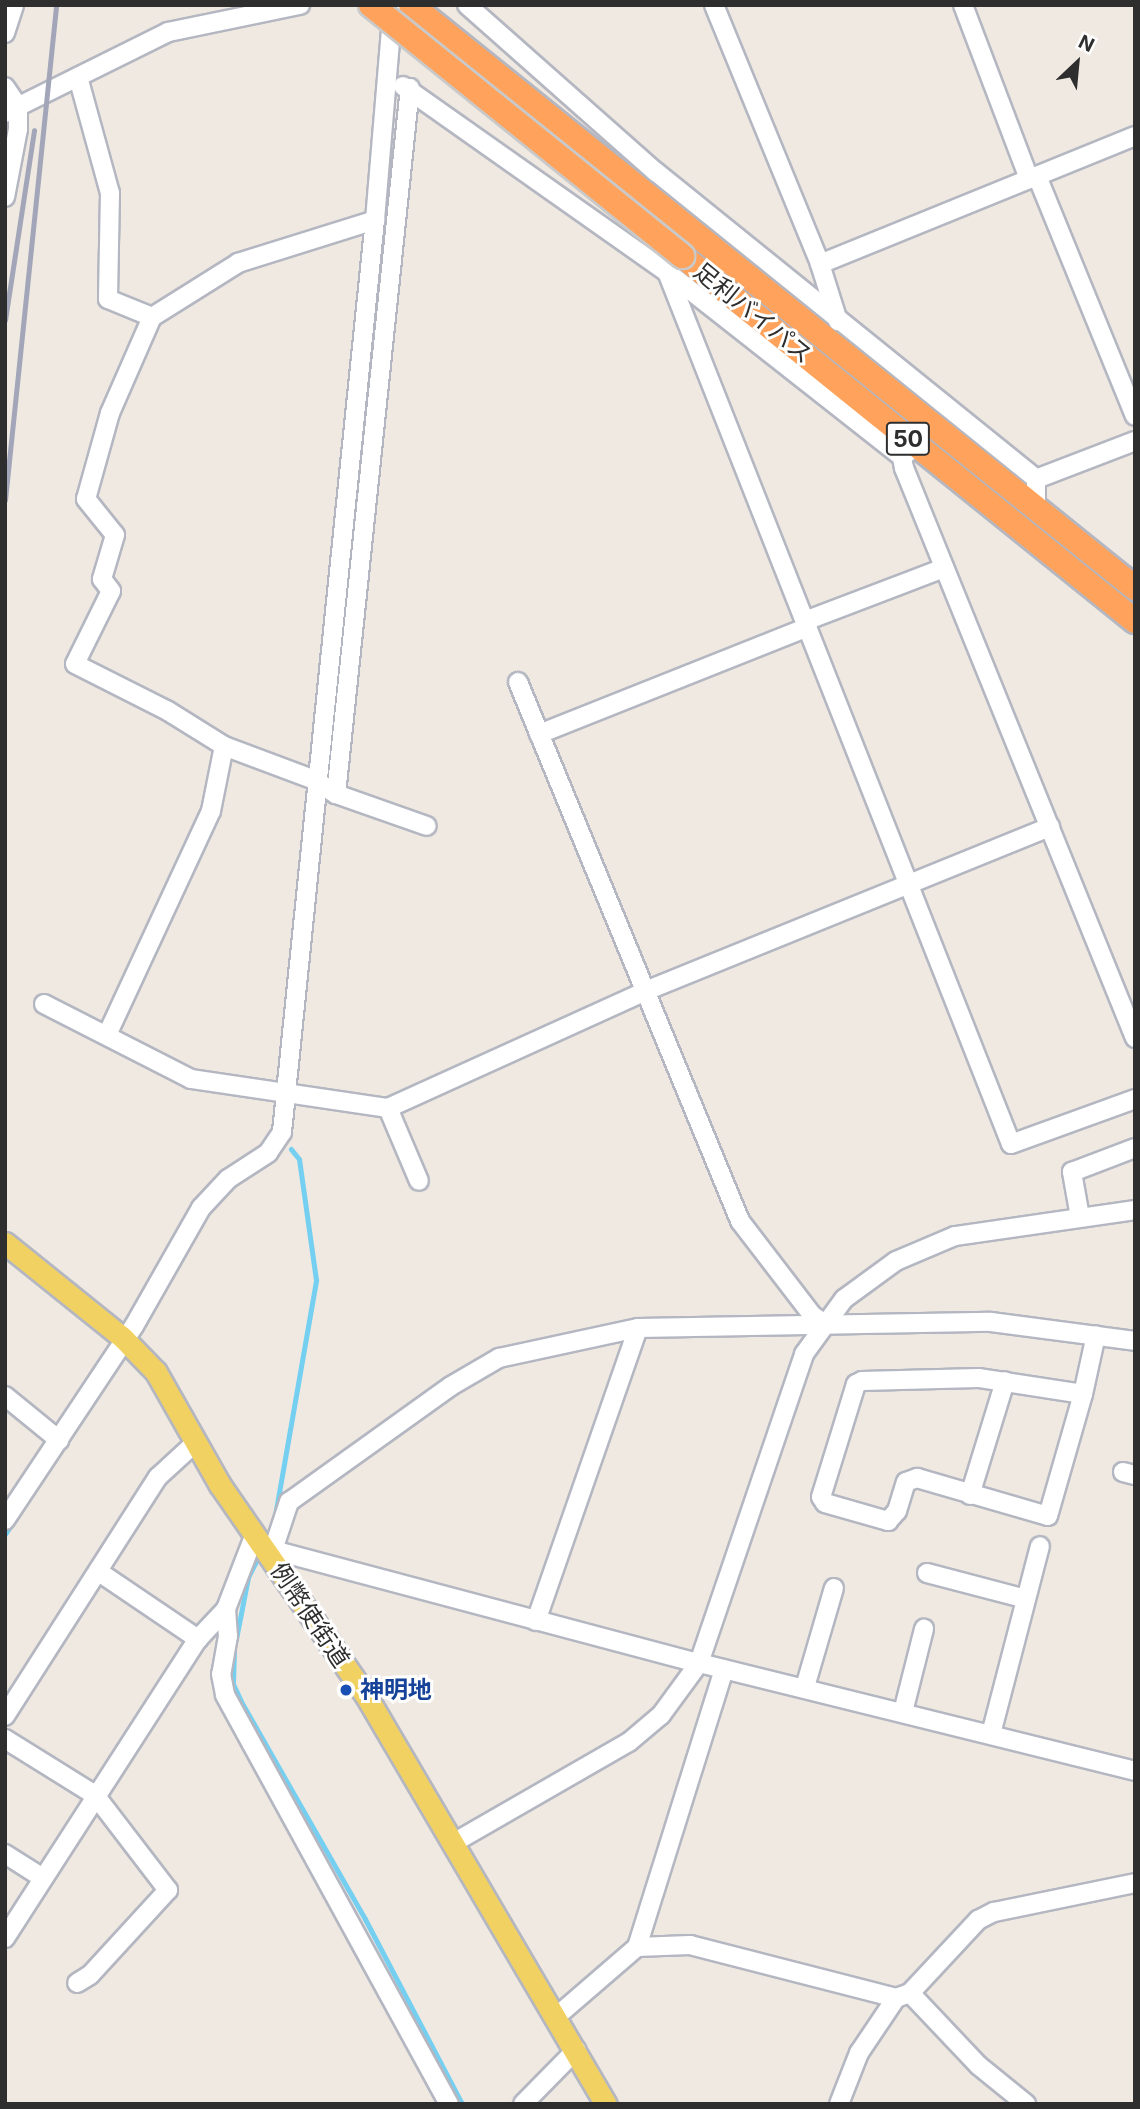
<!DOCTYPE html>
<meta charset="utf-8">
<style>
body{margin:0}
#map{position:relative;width:1140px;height:2109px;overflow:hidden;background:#efe9e1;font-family:Inter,"Noto Sans JP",sans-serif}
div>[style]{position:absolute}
.stream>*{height:5px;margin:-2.5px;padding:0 2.5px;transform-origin:2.5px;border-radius:2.5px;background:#75cff0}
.roads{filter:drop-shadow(2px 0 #b4b7c1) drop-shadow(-2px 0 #b4b7c1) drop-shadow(0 2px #b4b7c1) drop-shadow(0 -2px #b4b7c1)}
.minor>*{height:18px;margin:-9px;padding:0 9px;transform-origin:9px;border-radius:9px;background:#fff}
.major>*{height:21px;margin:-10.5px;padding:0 10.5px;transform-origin:10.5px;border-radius:10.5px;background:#f2d163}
.highway>*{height:24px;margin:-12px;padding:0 12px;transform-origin:12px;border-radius:12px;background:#ffa35c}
.rail>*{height:5px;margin:-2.5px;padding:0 2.5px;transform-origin:2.5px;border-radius:2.5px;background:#a3a6b8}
.bridges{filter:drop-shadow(2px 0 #c9c9c9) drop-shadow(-2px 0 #c9c9c9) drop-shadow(0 2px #c9c9c9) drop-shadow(0 -2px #c9c9c9)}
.highway-bridge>*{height:24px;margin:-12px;padding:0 12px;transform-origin:12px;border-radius:12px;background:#ffa35c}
.dots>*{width:19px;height:19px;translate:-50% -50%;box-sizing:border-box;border:4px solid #fff;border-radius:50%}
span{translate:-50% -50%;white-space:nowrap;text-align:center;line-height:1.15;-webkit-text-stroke:6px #fff;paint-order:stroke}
.shield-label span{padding:2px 5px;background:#fff;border:2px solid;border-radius:5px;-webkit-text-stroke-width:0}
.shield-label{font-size:23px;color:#2e2e2e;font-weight:700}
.street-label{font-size:24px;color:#2e2e2e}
.transit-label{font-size:24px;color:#164399;font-weight:700}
.left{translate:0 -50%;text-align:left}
.frame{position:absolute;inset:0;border:7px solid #2e2e2e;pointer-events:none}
.north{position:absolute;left:1042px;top:28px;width:70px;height:70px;-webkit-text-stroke:5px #fff;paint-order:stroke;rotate:26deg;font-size:19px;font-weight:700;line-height:28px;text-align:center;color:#2e2e2e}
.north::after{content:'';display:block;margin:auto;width:24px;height:32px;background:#2e2e2e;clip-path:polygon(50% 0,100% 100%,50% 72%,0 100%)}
</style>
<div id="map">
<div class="stream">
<i style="left:5px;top:134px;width:11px;rotate:90deg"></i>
<i style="left:5px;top:1534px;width:14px;rotate:-56deg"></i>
<i style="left:265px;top:1543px;width:18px;rotate:-63deg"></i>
<i style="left:273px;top:1527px;width:251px;rotate:-80.1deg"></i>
<i style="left:316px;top:1280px;width:122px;rotate:-98deg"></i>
<i style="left:299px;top:1159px;width:13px;rotate:-129deg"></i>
<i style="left:236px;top:1639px;width:63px;rotate:-79deg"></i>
<i style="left:248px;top:1577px;width:29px;rotate:-63deg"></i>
<i style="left:234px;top:1652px;width:32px;rotate:92deg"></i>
<i style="left:233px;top:1684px;width:23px;rotate:65deg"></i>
<i style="left:243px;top:1705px;width:246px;rotate:60.3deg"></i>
<i style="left:365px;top:1919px;width:209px;rotate:62.3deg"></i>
</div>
<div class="roads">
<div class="minor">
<i style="left:467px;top:5px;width:252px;rotate:41.5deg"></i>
<i style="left:656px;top:172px;width:489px;rotate:38.9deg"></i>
<i style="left:1036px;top:479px;width:32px;rotate:90deg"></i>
<i style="left:714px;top:5px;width:280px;rotate:67.7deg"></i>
<i style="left:820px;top:264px;width:60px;rotate:72.5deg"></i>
<i style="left:963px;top:5px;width:186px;rotate:69.2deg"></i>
<i style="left:5px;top:33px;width:29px;rotate:-72deg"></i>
<i style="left:78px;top:77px;width:120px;rotate:74.6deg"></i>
<i style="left:110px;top:193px;width:106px;rotate:91.1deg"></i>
<i style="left:108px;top:299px;width:48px;rotate:22.2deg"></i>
<i style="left:152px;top:317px;width:105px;rotate:113.6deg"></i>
<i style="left:110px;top:413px;width:89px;rotate:105.6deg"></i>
<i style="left:86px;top:499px;width:46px;rotate:51.1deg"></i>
<i style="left:115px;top:535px;width:46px;rotate:106.5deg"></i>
<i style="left:102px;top:579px;width:15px;rotate:53deg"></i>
<i style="left:111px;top:591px;width:81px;rotate:116.3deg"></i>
<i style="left:75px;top:664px;width:104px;rotate:26.8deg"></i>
<i style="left:168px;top:711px;width:66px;rotate:32deg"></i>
<i style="left:224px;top:746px;width:97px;rotate:20.5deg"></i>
<i style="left:315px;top:780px;width:25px;rotate:34deg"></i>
<i style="left:336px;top:794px;width:96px;rotate:19.4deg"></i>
<i style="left:403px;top:86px;width:323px;rotate:35.2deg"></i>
<i style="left:667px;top:272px;width:299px;rotate:38.2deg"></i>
<i style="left:5px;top:87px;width:23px;rotate:56deg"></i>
<i style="left:18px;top:106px;width:23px;rotate:90deg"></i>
<i style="left:18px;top:129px;width:69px;rotate:100.8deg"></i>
<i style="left:5px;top:113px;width:182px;rotate:-26.4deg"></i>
<i style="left:168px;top:32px;width:135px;rotate:-11.6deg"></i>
<i style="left:1037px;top:176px;width:259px;rotate:67.8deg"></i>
<i style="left:820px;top:264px;width:340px;rotate:-22.1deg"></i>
<i style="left:667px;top:272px;width:937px;rotate:68.47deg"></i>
<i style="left:1011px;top:1144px;width:132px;rotate:-19.9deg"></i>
<i style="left:152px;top:317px;width:102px;rotate:-32.1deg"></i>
<i style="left:238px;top:263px;width:144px;rotate:-17.4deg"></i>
<i style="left:916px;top:446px;width:18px;rotate:142deg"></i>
<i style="left:902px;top:457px;width:11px;rotate:80deg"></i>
<i style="left:904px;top:468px;width:615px;rotate:67.94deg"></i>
<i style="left:1036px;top:479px;width:106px;rotate:-21deg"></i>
<i style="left:805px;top:621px;width:149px;rotate:-20.9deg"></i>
<i style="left:518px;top:682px;width:583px;rotate:67.61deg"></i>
<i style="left:740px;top:1221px;width:118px;rotate:52.5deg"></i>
<i style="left:812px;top:1315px;width:16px;rotate:35deg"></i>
<i style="left:539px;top:734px;width:289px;rotate:-21.7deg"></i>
<i style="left:336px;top:794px;width:710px;rotate:-84.02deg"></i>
<i style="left:44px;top:1004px;width:165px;rotate:27deg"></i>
<i style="left:191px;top:1079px;width:199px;rotate:8.4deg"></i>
<i style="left:388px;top:1108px;width:286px;rotate:-24.4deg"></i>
<i style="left:648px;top:990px;width:434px;rotate:-22.1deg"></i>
<i style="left:107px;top:1035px;width:247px;rotate:-65.1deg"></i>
<i style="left:211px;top:811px;width:66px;rotate:-78.7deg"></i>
<i style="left:388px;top:1108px;width:79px;rotate:67deg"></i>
<i style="left:1080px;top:1217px;width:46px;rotate:-100.1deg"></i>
<i style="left:1072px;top:1172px;width:67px;rotate:-20.9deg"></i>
<i style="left:1083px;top:1394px;width:106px;rotate:-171.3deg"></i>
<i style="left:978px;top:1378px;width:116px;rotate:178.5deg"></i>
<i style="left:862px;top:1381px;width:7px;rotate:153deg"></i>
<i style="left:856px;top:1384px;width:118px;rotate:107.2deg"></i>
<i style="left:821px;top:1497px;width:7px;rotate:56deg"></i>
<i style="left:825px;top:1503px;width:66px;rotate:15.9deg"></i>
<i style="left:888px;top:1521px;width:13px;rotate:-48deg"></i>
<i style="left:897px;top:1511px;width:30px;rotate:-73deg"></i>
<i style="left:906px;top:1482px;width:12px;rotate:-20deg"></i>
<i style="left:917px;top:1478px;width:136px;rotate:16.2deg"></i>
<i style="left:1048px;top:1516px;width:127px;rotate:-74deg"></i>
<i style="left:1083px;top:1394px;width:60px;rotate:-77.6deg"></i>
<i style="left:5px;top:1396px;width:70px;rotate:39.2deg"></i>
<i style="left:1123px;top:1472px;width:12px;rotate:14deg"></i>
<i style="left:970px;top:1495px;width:119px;rotate:-72.9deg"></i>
<i style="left:5px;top:1520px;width:233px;rotate:-56.4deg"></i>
<i style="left:134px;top:1326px;width:136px;rotate:-60.4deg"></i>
<i style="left:201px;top:1208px;width:40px;rotate:-47deg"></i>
<i style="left:228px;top:1179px;width:48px;rotate:-33deg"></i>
<i style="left:268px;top:1153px;width:25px;rotate:-56deg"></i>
<i style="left:282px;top:1132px;width:917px;rotate:-84.18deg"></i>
<i style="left:375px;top:220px;width:216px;rotate:-85.2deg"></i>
<i style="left:264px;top:1548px;width:9px;rotate:13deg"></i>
<i style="left:273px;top:1550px;width:51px;rotate:-71.6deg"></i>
<i style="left:289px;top:1502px;width:199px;rotate:-35.6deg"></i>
<i style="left:451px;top:1386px;width:56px;rotate:-30.3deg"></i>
<i style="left:499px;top:1358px;width:142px;rotate:-12.2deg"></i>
<i style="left:638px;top:1328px;width:353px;rotate:-1deg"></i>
<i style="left:991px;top:1322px;width:145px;rotate:7.5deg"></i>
<i style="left:273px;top:1550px;width:441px;rotate:14.9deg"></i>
<i style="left:699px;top:1663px;width:449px;rotate:13.9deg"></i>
<i style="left:99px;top:1572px;width:120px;rotate:34.1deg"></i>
<i style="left:927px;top:1573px;width:102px;rotate:14.7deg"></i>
<i style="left:226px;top:1609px;width:27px;rotate:86deg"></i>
<i style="left:228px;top:1636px;width:39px;rotate:100deg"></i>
<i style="left:221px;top:1674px;width:21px;rotate:79deg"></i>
<i style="left:225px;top:1695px;width:466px;rotate:61.3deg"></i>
<i style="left:536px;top:1621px;width:310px;rotate:-70.8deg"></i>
<i style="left:805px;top:1687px;width:103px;rotate:-73.7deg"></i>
<i style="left:903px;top:1712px;width:86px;rotate:-75.8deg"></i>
<i style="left:5px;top:1716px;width:284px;rotate:-57.4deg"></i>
<i style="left:158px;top:1477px;width:52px;rotate:-42.6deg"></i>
<i style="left:991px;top:1734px;width:194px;rotate:-75.4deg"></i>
<i style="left:5px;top:1739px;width:106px;rotate:31.9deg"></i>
<i style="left:95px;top:1795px;width:120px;rotate:52.5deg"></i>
<i style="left:168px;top:1890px;width:115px;rotate:132.5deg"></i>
<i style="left:90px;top:1975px;width:15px;rotate:148deg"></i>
<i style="left:455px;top:1842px;width:201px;rotate:-29.9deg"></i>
<i style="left:629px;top:1742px;width:42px;rotate:-40.2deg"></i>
<i style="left:661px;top:1715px;width:64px;rotate:-53.8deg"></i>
<i style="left:699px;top:1663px;width:326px;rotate:-71.2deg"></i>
<i style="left:804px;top:1354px;width:68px;rotate:-54deg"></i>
<i style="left:844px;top:1299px;width:64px;rotate:-36.2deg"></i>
<i style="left:896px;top:1261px;width:64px;rotate:-23deg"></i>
<i style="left:955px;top:1236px;width:182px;rotate:-8.2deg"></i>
<i style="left:5px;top:1854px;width:45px;rotate:32.3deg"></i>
<i style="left:5px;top:1938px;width:356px;rotate:-57.2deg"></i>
<i style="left:198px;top:1639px;width:41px;rotate:-47deg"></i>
<i style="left:226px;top:1609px;width:80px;rotate:-68.9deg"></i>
<i style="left:637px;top:1947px;width:291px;rotate:-72.6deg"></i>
<i style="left:910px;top:1993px;width:99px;rotate:46.6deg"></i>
<i style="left:978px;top:2065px;width:62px;rotate:39.1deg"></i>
<i style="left:557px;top:2016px;width:106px;rotate:-40.8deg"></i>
<i style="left:637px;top:1947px;width:53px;rotate:-2.2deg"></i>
<i style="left:690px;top:1945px;width:213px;rotate:14.4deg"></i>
<i style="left:523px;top:2104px;width:76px;rotate:-45.5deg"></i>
<i style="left:839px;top:2104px;width:55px;rotate:-68.6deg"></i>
<i style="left:859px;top:2053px;width:66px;rotate:-56.1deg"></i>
<i style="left:896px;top:1998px;width:15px;rotate:-20deg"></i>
<i style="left:910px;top:1993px;width:100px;rotate:-47deg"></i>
<i style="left:978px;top:1920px;width:18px;rotate:-27deg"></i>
<i style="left:994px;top:1912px;width:144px;rotate:-11.6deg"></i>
</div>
<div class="major">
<i style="left:5px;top:1243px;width:151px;rotate:38.8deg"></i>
<i style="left:123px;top:1338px;width:47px;rotate:45.9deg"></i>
<i style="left:156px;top:1372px;width:130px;rotate:60.5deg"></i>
<i style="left:220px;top:1485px;width:260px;rotate:55.3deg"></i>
<i style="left:368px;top:1699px;width:470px;rotate:59.6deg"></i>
</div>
<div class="highway">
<i style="left:411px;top:5px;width:930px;rotate:38.84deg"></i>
<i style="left:682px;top:256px;width:582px;rotate:38.86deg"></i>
</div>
</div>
<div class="rail">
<i style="left:5px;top:320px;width:192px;rotate:-81.3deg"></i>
<i style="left:5px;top:500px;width:498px;rotate:-84.1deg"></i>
</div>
<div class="bridges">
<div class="highway-bridge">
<i style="left:371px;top:5px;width:400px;rotate:38.9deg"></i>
</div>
</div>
<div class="dots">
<i style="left:346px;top:1690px;background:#1a4fb4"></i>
</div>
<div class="shield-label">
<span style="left:908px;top:439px">50</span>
</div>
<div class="street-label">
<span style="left:753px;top:313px;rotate:39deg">足利バイパス</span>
<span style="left:310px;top:1615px;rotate:56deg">例幣使街道</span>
</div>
<div class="transit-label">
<span class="left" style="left:360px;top:1690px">神明地</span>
</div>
<div class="frame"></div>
<div class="north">N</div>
</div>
